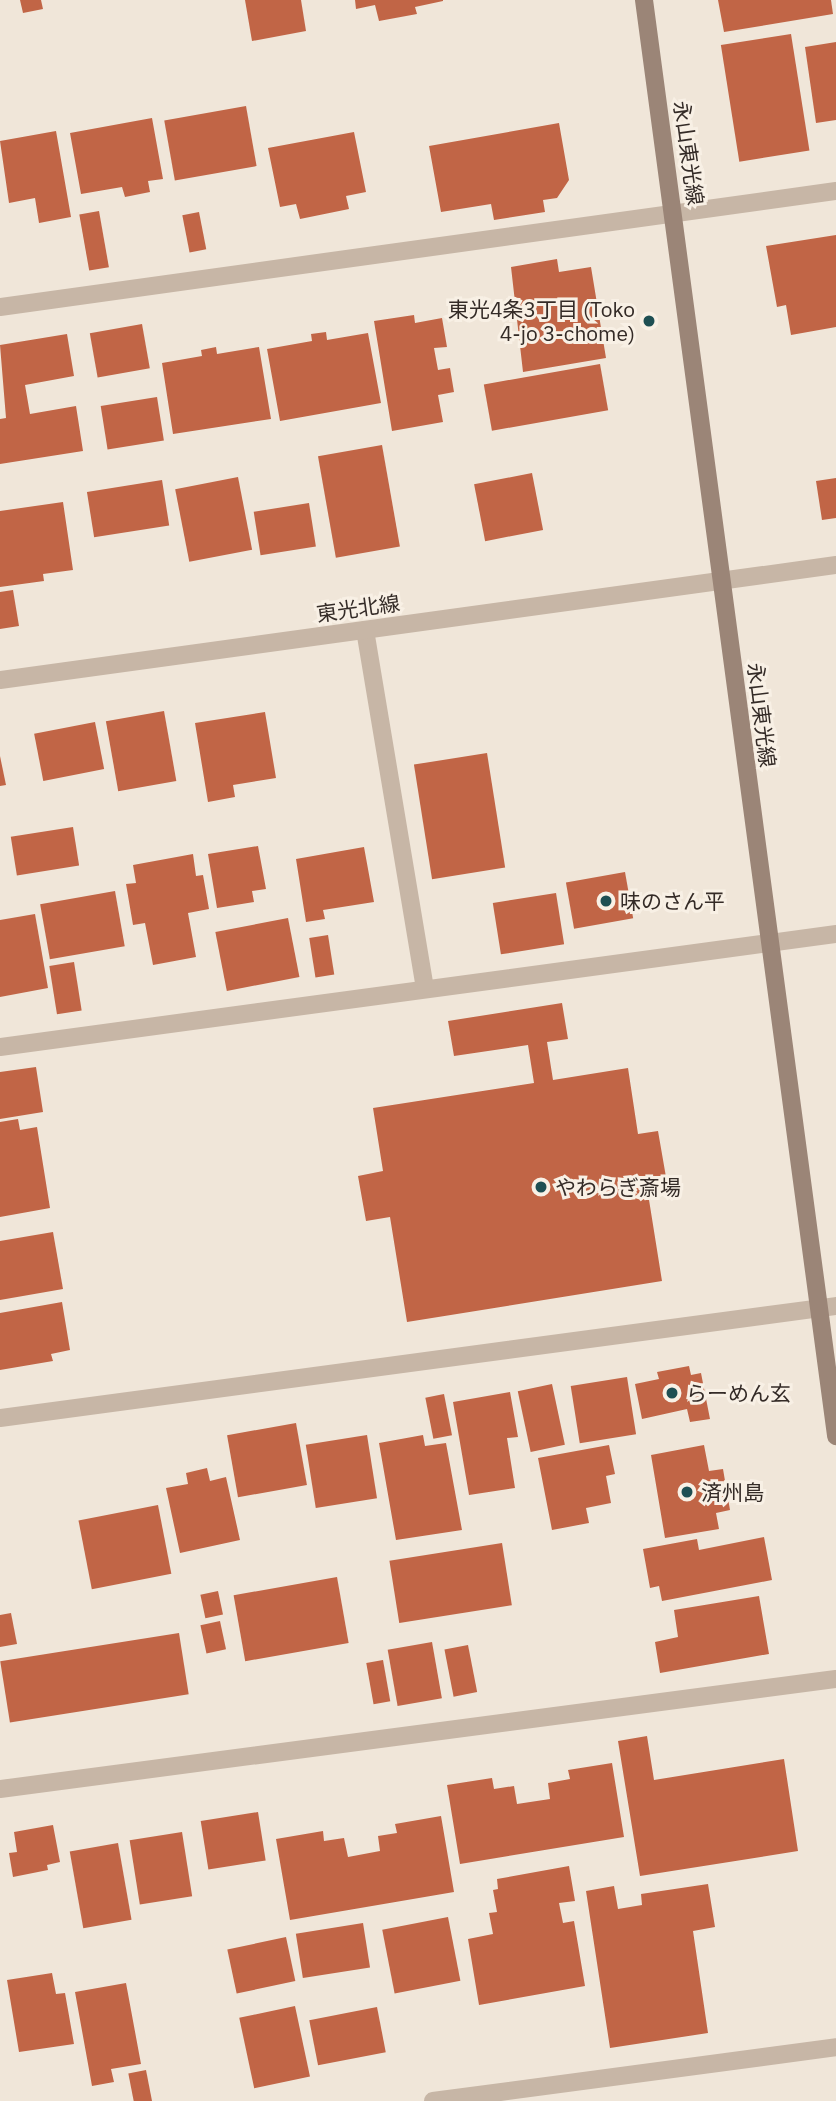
<!DOCTYPE html>
<meta charset="utf-8">
<style>
body{margin:0}
#map{position:relative;width:836px;height:2101px;overflow:hidden;background:#f0e6d9;font-family:"IBM Plex Sans","Noto Sans JP",sans-serif}
div>[style]{position:absolute}
.building>*{inset:0;background:#c16546;transform-origin:0 0}
.lane>*{height:18px;margin:-9px;padding:0 9px;transform-origin:9px;border-radius:9px;background:#c7b6a6}
.street>*{height:18px;margin:-9px;padding:0 9px;transform-origin:9px;border-radius:9px;background:#c7b6a6}
.secondary>*{height:18px;margin:-9px;padding:0 9px;transform-origin:9px;border-radius:9px;background:#9b8577}
.dots>*{width:19px;height:19px;translate:-50% -50%;box-sizing:border-box;border:4px solid #f8f0e5;border-radius:50%}
span{translate:-50% -50%;white-space:nowrap;text-align:center;line-height:1.15;-webkit-text-stroke:6px #f8f0e5;paint-order:stroke}
.street-label{font-size:21px;color:#342b27}
.poi-label{font-size:21px;color:#342b27}
.right{translate:-100% -50%;text-align:right}
.left{translate:0 -50%;text-align:left}
</style>
<div id="map">
<div class="building">
<i style="clip-path:polygon(20px 0,41px 0,43px 9px,23px 13px)"></i>
<i style="clip-path:polygon(245px 0,301px 0,306px 31px,252px 41px)"></i>
<i style="clip-path:polygon(355px 0,443px 0,443px 1px,415px 7px,417px 14px,379px 21px,375px 5px,356px 9px)"></i>
<i style="clip-path:polygon(718px 0,831px 0,833px 14px,724px 32px)"></i>
<i style="left:791px;top:34px;width:118px;height:71px;rotate:81deg"></i>
<i style="clip-path:polygon(836px 42px,836px 120px,816px 123px,805px 47px)"></i>
<i style="left:246px;top:106px;width:61px;height:83px;rotate:80deg"></i>
<i style="clip-path:polygon(152px 118px,163px 179px,148px 181px,150px 192px,125px 197px,122px 187px,81px 194px,70px 133px)"></i>
<i style="clip-path:polygon(559px 123px,569px 180px,557px 198px,543px 200px,545px 212px,494px 220px,491px 204px,441px 212px,429px 146px)"></i>
<i style="clip-path:polygon(56px 131px,71px 217px,39px 223px,35px 198px,9px 203px,0 141px)"></i>
<i style="clip-path:polygon(354px 132px,366px 192px,346px 196px,349px 209px,300px 219px,296px 204px,280px 207px,268px 148px)"></i>
<i style="left:99px;top:211px;width:57px;height:20px;rotate:80deg"></i>
<i style="left:199px;top:212px;width:38px;height:17px;rotate:79deg"></i>
<i style="clip-path:polygon(836px 235px,836px 327px,791px 335px,786px 305px,777px 307px,766px 246px)"></i>
<i style="clip-path:polygon(557px 259px,559px 272px,591px 267px,606px 358px,523px 372px,511px 267px)"></i>
<i style="clip-path:polygon(414px 315px,415px 323px,442px 318px,447px 347px,434px 348px,438px 370px,450px 368px,454px 392px,438px 395px,443px 422px,392px 431px,374px 321px)"></i>
<i style="left:142px;top:324px;width:45px;height:53px;rotate:80deg"></i>
<i style="clip-path:polygon(326px 332px,327px 340px,368px 333px,381px 403px,280px 421px,267px 349px,312px 341px,311px 334px)"></i>
<i style="clip-path:polygon(67px 334px,74px 376px,25px 385px,30px 414px,76px 406px,83px 451px,0 464px,0 419px,6px 418px,0 345px)"></i>
<i style="clip-path:polygon(216px 347px,217px 354px,259px 347px,271px 419px,173px 434px,162px 363px,202px 356px,201px 350px)"></i>
<i style="left:600px;top:364px;width:47px;height:118px;rotate:80deg"></i>
<i style="left:157px;top:397px;width:44px;height:57px;rotate:81deg"></i>
<i style="left:382px;top:445px;width:103px;height:65px;rotate:80deg"></i>
<i style="left:532px;top:473px;width:58px;height:59px;rotate:79deg"></i>
<i style="left:238px;top:477px;width:74px;height:64px;rotate:79deg"></i>
<i style="clip-path:polygon(836px 478px,836px 518px,822px 520px,816px 481px)"></i>
<i style="left:162px;top:480px;width:46px;height:76px;rotate:81deg"></i>
<i style="clip-path:polygon(63px 502px,73px 570px,43px 574px,44px 581px,0 587px,0 511px)"></i>
<i style="left:309px;top:503px;width:44px;height:56px;rotate:81deg"></i>
<i style="clip-path:polygon(13px 590px,19px 626px,0 629px,0 592px)"></i>
<i style="left:164px;top:711px;width:71px;height:59px;rotate:80deg"></i>
<i style="clip-path:polygon(265px 712px,276px 778px,233px 785px,235px 797px,208px 802px,195px 723px)"></i>
<i style="left:95px;top:722px;width:48px;height:62px;rotate:79deg"></i>
<i style="left:487px;top:753px;width:116px;height:74px;rotate:81deg"></i>
<i style="clip-path:polygon(0 756px,6px 785px,0 786px)"></i>
<i style="left:73px;top:827px;width:39px;height:63px;rotate:81deg"></i>
<i style="clip-path:polygon(258px 846px,266px 889px,252px 891px,254px 902px,217px 908px,208px 854px)"></i>
<i style="clip-path:polygon(364px 847px,374px 902px,323px 910px,325px 919px,306px 922px,296px 859px)"></i>
<i style="clip-path:polygon(193px 854px,196px 876px,203px 875px,209px 909px,188px 913px,196px 957px,153px 965px,145px 923px,133px 925px,126px 884px,136px 883px,133px 865px)"></i>
<i style="left:625px;top:872px;width:47px;height:60px;rotate:80deg"></i>
<i style="left:115px;top:891px;width:56px;height:76px;rotate:80deg"></i>
<i style="left:556px;top:893px;width:52px;height:64px;rotate:81deg"></i>
<i style="clip-path:polygon(35px 914px,48px 988px,0 997px,0 920px)"></i>
<i style="left:288px;top:918px;width:60px;height:74px;rotate:79deg"></i>
<i style="left:328px;top:935px;width:40px;height:19px;rotate:81deg"></i>
<i style="left:74px;top:962px;width:49px;height:25px;rotate:81deg"></i>
<i style="clip-path:polygon(562px 1003px,568px 1039px,547px 1042px,553px 1080px,628px 1068px,638px 1134px,658px 1131px,666px 1177px,646px 1181px,662px 1281px,407px 1322px,390px 1217px,366px 1221px,358px 1176px,383px 1171px,373px 1108px,534px 1083px,528px 1045px,454px 1056px,448px 1021px)"></i>
<i style="clip-path:polygon(36px 1067px,43px 1112px,0 1119px,0 1072px)"></i>
<i style="clip-path:polygon(18px 1119px,20px 1130px,37px 1127px,50px 1208px,0 1217px,0 1122px)"></i>
<i style="clip-path:polygon(53px 1232px,63px 1289px,0 1300px,0 1241px)"></i>
<i style="clip-path:polygon(62px 1302px,70px 1350px,51px 1354px,53px 1361px,0 1370px,0 1313px)"></i>
<i style="clip-path:polygon(689px 1366px,691px 1375px,701px 1373px,710px 1419px,690px 1422px,687px 1409px,642px 1419px,635px 1384px,659px 1379px,657px 1372px)"></i>
<i style="left:627px;top:1377px;width:58px;height:57px;rotate:81deg"></i>
<i style="left:552px;top:1384px;width:62px;height:35px;rotate:78deg"></i>
<i style="clip-path:polygon(510px 1392px,518px 1437px,507px 1438px,515px 1488px,469px 1495px,453px 1402px)"></i>
<i style="left:444px;top:1394px;width:42px;height:19px;rotate:79deg"></i>
<i style="left:296px;top:1423px;width:63px;height:70px;rotate:80deg"></i>
<i style="left:367px;top:1435px;width:64px;height:62px;rotate:81deg"></i>
<i style="clip-path:polygon(423px 1435px,425px 1446px,446px 1443px,462px 1530px,396px 1540px,379px 1443px)"></i>
<i style="clip-path:polygon(609px 1445px,615px 1474px,606px 1476px,611px 1503px,586px 1508px,589px 1523px,552px 1530px,538px 1458px)"></i>
<i style="clip-path:polygon(704px 1445px,709px 1471px,723px 1469px,730px 1510px,716px 1513px,719px 1529px,665px 1538px,651px 1455px)"></i>
<i style="clip-path:polygon(207px 1468px,210px 1481px,226px 1477px,240px 1540px,180px 1553px,166px 1488px,188px 1484px,186px 1473px)"></i>
<i style="left:158px;top:1505px;width:70px;height:81px;rotate:79deg"></i>
<i style="clip-path:polygon(764px 1537px,772px 1580px,662px 1601px,659px 1586px,650px 1588px,643px 1549px,697px 1539px,699px 1550px)"></i>
<i style="left:502px;top:1543px;width:63px;height:114px;rotate:81deg"></i>
<i style="left:337px;top:1577px;width:67px;height:105px;rotate:80deg"></i>
<i style="left:218px;top:1591px;width:24px;height:18px;rotate:78deg"></i>
<i style="clip-path:polygon(759px 1596px,769px 1654px,660px 1673px,655px 1642px,678px 1637px,674px 1610px)"></i>
<i style="clip-path:polygon(11px 1613px,17px 1644px,0 1647px,0 1615px)"></i>
<i style="left:220px;top:1621px;width:29px;height:20px;rotate:78deg"></i>
<i style="left:179px;top:1633px;width:62px;height:181px;rotate:81deg"></i>
<i style="left:432px;top:1642px;width:57px;height:45px;rotate:80deg"></i>
<i style="left:468px;top:1645px;width:48px;height:24px;rotate:79deg"></i>
<i style="left:383px;top:1660px;width:42px;height:17px;rotate:80deg"></i>
<i style="clip-path:polygon(647px 1736px,654px 1780px,784px 1759px,798px 1851px,640px 1876px,618px 1741px)"></i>
<i style="clip-path:polygon(612px 1763px,624px 1837px,460px 1864px,447px 1785px,492px 1778px,494px 1789px,514px 1786px,517px 1804px,550px 1799px,548px 1783px,570px 1779px,568px 1770px)"></i>
<i style="left:258px;top:1812px;width:49px;height:58px;rotate:81deg"></i>
<i style="clip-path:polygon(441px 1816px,454px 1892px,290px 1920px,276px 1839px,323px 1831px,324px 1841px,344px 1838px,348px 1857px,380px 1851px,378px 1836px,397px 1833px,395px 1824px)"></i>
<i style="clip-path:polygon(53px 1825px,60px 1862px,47px 1865px,48px 1870px,13px 1877px,9px 1853px,17px 1852px,14px 1832px)"></i>
<i style="left:182px;top:1832px;width:65px;height:53px;rotate:81deg"></i>
<i style="left:118px;top:1843px;width:78px;height:49px;rotate:80deg"></i>
<i style="clip-path:polygon(569px 1866px,575px 1901px,559px 1903px,563px 1923px,574px 1921px,585px 1986px,479px 2005px,468px 1939px,493px 1934px,489px 1913px,497px 1912px,493px 1890px,498px 1889px,497px 1879px)"></i>
<i style="clip-path:polygon(708px 1884px,715px 1927px,693px 1931px,708px 2033px,610px 2048px,586px 1891px,614px 1886px,618px 1909px,642px 1905px,641px 1894px)"></i>
<i style="left:448px;top:1917px;width:65px;height:67px;rotate:79deg"></i>
<i style="left:363px;top:1923px;width:45px;height:68px;rotate:81deg"></i>
<i style="left:286px;top:1937px;width:45px;height:60px;rotate:78deg"></i>
<i style="clip-path:polygon(52px 1973px,56px 1994px,65px 1993px,74px 2044px,19px 2052px,7px 1980px)"></i>
<i style="clip-path:polygon(126px 1983px,141px 2064px,111px 2069px,114px 2082px,92px 2086px,75px 1992px)"></i>
<i style="left:295px;top:2006px;width:72px;height:57px;rotate:78deg"></i>
<i style="left:377px;top:2007px;width:46px;height:69px;rotate:79deg"></i>
<i style="left:146px;top:2070px;width:32px;height:18px;rotate:79deg"></i>
</div>
<div class="lane">
<i style="left:365px;top:630px;width:364px;rotate:80.5deg"></i>
</div>
<div class="street">
<i style="left:0;top:307px;width:844px;rotate:-7.9deg"></i>
<i style="left:0;top:680px;width:844px;rotate:-7.83deg"></i>
<i style="left:0;top:1047px;width:844px;rotate:-7.7deg"></i>
<i style="left:0;top:1418px;width:843px;rotate:-7.63deg"></i>
<i style="left:0;top:1789px;width:843px;rotate:-7.5deg"></i>
<i style="left:433px;top:2101px;width:407px;rotate:-7.6deg"></i>
</div>
<div class="secondary">
<i style="left:644px;top:0;width:1449px;rotate:82.38deg"></i>
</div>
<div class="dots">
<i style="left:649px;top:321px;background:#1e4f53"></i>
<i style="left:606px;top:901px;background:#1e4f53"></i>
<i style="left:541px;top:1187px;background:#1e4f53"></i>
<i style="left:672px;top:1393px;background:#1e4f53"></i>
<i style="left:687px;top:1492px;background:#1e4f53"></i>
</div>
<div class="street-label">
<span style="left:689px;top:153px;rotate:82deg">永山東光線</span>
<span style="left:358px;top:608px;rotate:-8deg">東光北線</span>
<span style="left:762px;top:715px;rotate:83deg">永山東光線</span>
</div>
<div class="poi-label">
<span class="right" style="left:635px;top:321px">東光4条3丁目 (Toko<br>4-jo 3-chome)</span>
<span class="left" style="left:620px;top:901px">味のさん平</span>
<span class="left" style="left:555px;top:1187px">やわらぎ斎場</span>
<span class="left" style="left:686px;top:1393px">らーめん玄</span>
<span class="left" style="left:701px;top:1492px">済州島</span>
</div>
</div>
